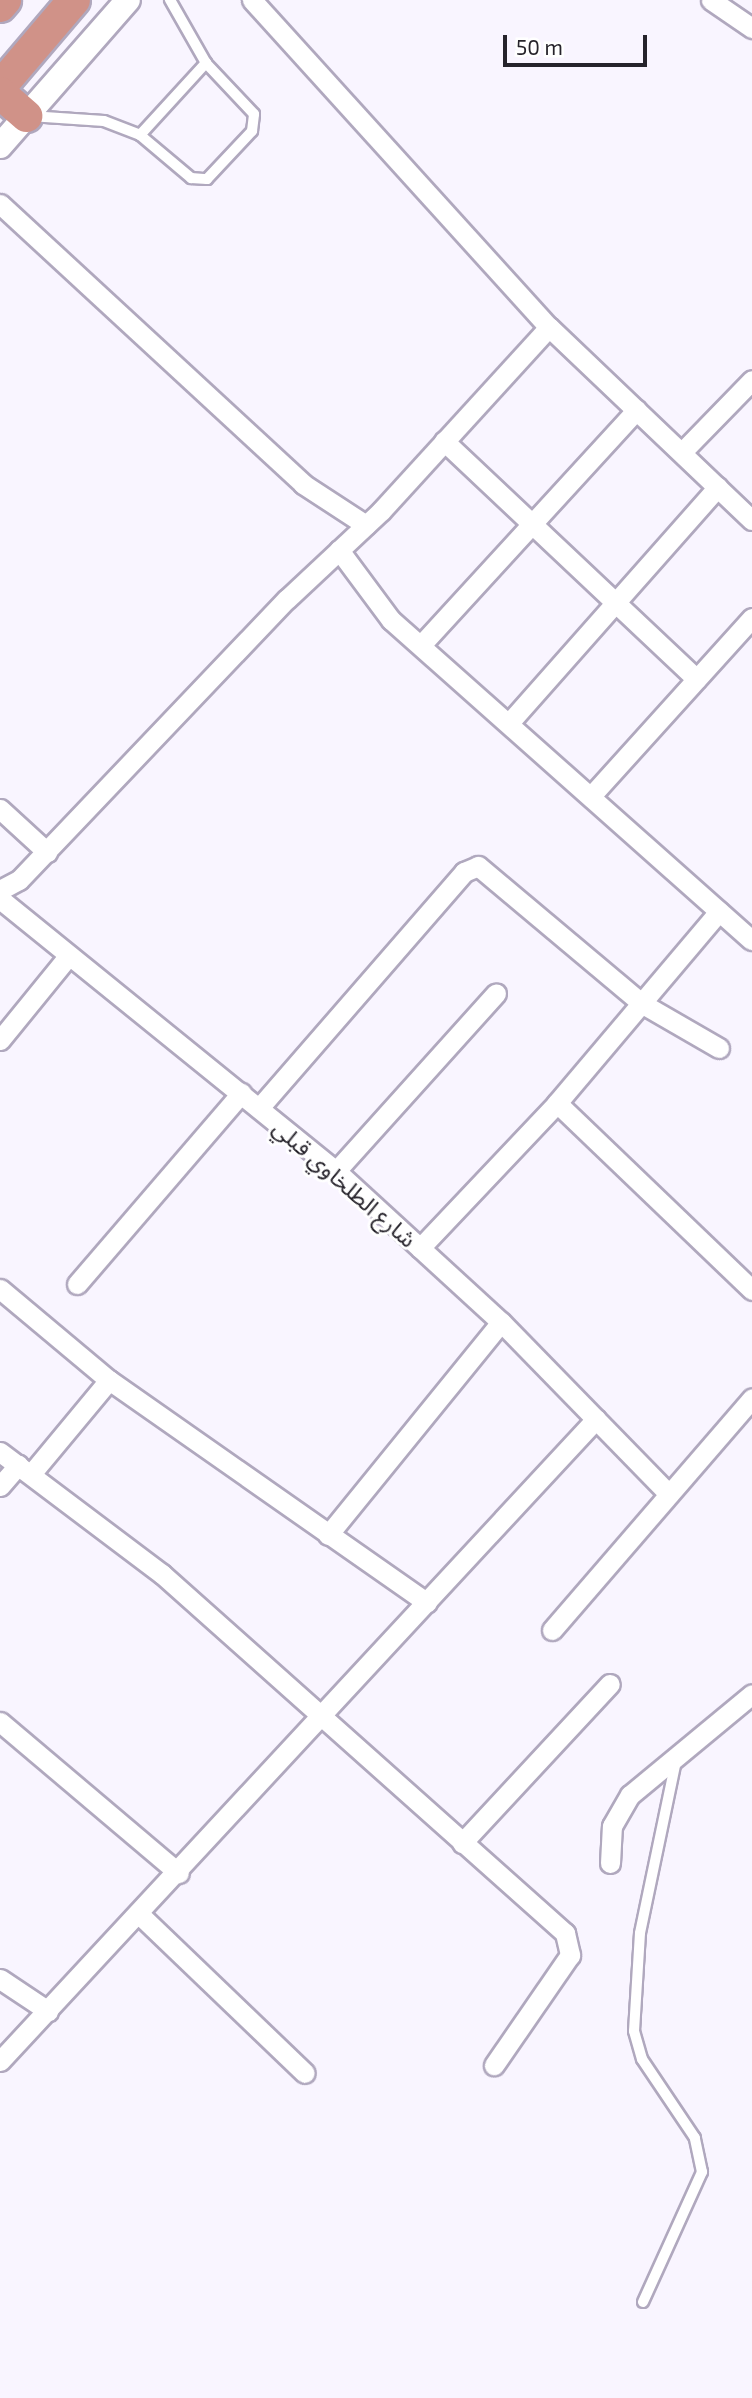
<!DOCTYPE html>
<meta charset="utf-8">
<style>
body{margin:0}
#map{position:relative;width:752px;height:2398px;overflow:hidden;background:#f9f5ff;font-family:"Exo 2","Noto Sans Arabic",sans-serif}
div>[style]{position:absolute}
.roads{filter:drop-shadow(2px 0 #b0a8be) drop-shadow(-2px 0 #b0a8be) drop-shadow(0 2px #b0a8be) drop-shadow(0 -2px #b0a8be)}
.service>*{height:10px;margin:-5px;padding:0 5px;transform-origin:5px;border-radius:5px;background:#fff}
.minor>*{height:19px;margin:-9.5px;padding:0 9.5px;transform-origin:9.5px;border-radius:9.5px;background:#fff}
.tertiary>*{height:24px;margin:-12px;padding:0 12px;transform-origin:12px;border-radius:12px;background:#fff}
.trunk>*{height:32px;margin:-16px;padding:0 16px;transform-origin:16px;border-radius:16px;background:#d09288}
span{translate:-50% -50%;white-space:nowrap;text-align:center;line-height:1.15;-webkit-text-stroke:6px #fff;paint-order:stroke}
.street-label{font-size:23px;color:#26232b}
.scale{position:absolute;left:503px;top:35px;width:144px;height:32px;box-sizing:border-box;border:4px solid #26232b;border-top:0;padding-left:9px;font-size:21px;line-height:24px;white-space:nowrap;color:#26232b;-webkit-text-stroke:5px #fff;paint-order:stroke}
</style>
<div id="map">
<div class="roads">
<div class="service">
<i style="left:30px;top:116px;width:74px;rotate:3.9deg"></i>
<i style="left:104px;top:121px;width:39px;rotate:21deg"></i>
<i style="left:140px;top:135px;width:67px;rotate:40.1deg"></i>
<i style="left:191px;top:178px;width:16px;rotate:4deg"></i>
<i style="left:207px;top:179px;width:66px;rotate:-46.8deg"></i>
<i style="left:252px;top:131px;width:17px;rotate:-83deg"></i>
<i style="left:254px;top:114px;width:70px;rotate:-133.3deg"></i>
<i style="left:206px;top:63px;width:73px;rotate:-119.7deg"></i>
<i style="left:140px;top:135px;width:98px;rotate:-47.5deg"></i>
<i style="left:643px;top:2302px;width:143px;rotate:-65.6deg"></i>
<i style="left:702px;top:2172px;width:35px;rotate:-102deg"></i>
<i style="left:695px;top:2138px;width:95px;rotate:-123.9deg"></i>
<i style="left:642px;top:2059px;width:29px;rotate:-106deg"></i>
<i style="left:634px;top:2031px;width:98px;rotate:-86.5deg"></i>
<i style="left:640px;top:1933px;width:176px;rotate:-78.2deg"></i>
</div>
<div class="minor">
<i style="left:252px;top:0;width:442px;rotate:47.8deg"></i>
<i style="left:549px;top:327px;width:280px;rotate:43.6deg"></i>
<i style="left:711px;top:0;width:50px;rotate:34.3deg"></i>
<i style="left:0;top:204px;width:413px;rotate:42.7deg"></i>
<i style="left:303px;top:484px;width:75px;rotate:33.1deg"></i>
<i style="left:444px;top:441px;width:347px;rotate:43.3deg"></i>
<i style="left:682px;top:452px;width:100px;rotate:-45.8deg"></i>
<i style="left:339px;top:550px;width:87px;rotate:53.4deg"></i>
<i style="left:391px;top:620px;width:482px;rotate:41.6deg"></i>
<i style="left:421px;top:645px;width:319px;rotate:-47.5deg"></i>
<i style="left:509px;top:723px;width:315px;rotate:-48.5deg"></i>
<i style="left:591px;top:796px;width:240px;rotate:-47.9deg"></i>
<i style="left:0;top:809px;width:64px;rotate:42.5deg"></i>
<i style="left:0;top:890px;width:21px;rotate:-28deg"></i>
<i style="left:19px;top:880px;width:388px;rotate:-46.4deg"></i>
<i style="left:287px;top:599px;width:129px;rotate:-43.1deg"></i>
<i style="left:381px;top:511px;width:249px;rotate:-47.6deg"></i>
<i style="left:0;top:899px;width:432px;rotate:39deg"></i>
<i style="left:336px;top:1171px;width:224px;rotate:42.5deg"></i>
<i style="left:501px;top:1322px;width:239px;rotate:45.7deg"></i>
<i style="left:0;top:1040px;width:109px;rotate:-50.9deg"></i>
<i style="left:557px;top:1103px;width:270px;rotate:43.8deg"></i>
<i style="left:259px;top:1108px;width:313px;rotate:-49deg"></i>
<i style="left:464px;top:872px;width:15px;rotate:-23deg"></i>
<i style="left:478px;top:866px;width:213px;rotate:40deg"></i>
<i style="left:641px;top:1003px;width:90px;rotate:30deg"></i>
<i style="left:336px;top:1171px;width:239px;rotate:-48deg"></i>
<i style="left:420px;top:1248px;width:199px;rotate:-46.6deg"></i>
<i style="left:557px;top:1103px;width:251px;rotate:-49.8deg"></i>
<i style="left:77px;top:1284px;width:252px;rotate:-49.3deg"></i>
<i style="left:0;top:1289px;width:142px;rotate:39.9deg"></i>
<i style="left:109px;top:1380px;width:388px;rotate:35deg"></i>
<i style="left:0;top:1452px;width:203px;rotate:37deg"></i>
<i style="left:162px;top:1574px;width:540px;rotate:41.7deg"></i>
<i style="left:565px;top:1933px;width:23px;rotate:77deg"></i>
<i style="left:570px;top:1955px;width:134px;rotate:124.6deg"></i>
<i style="left:31px;top:1474px;width:122px;rotate:-50.3deg"></i>
<i style="left:0;top:1486px;width:28px;rotate:-49deg"></i>
<i style="left:328px;top:1535px;width:274px;rotate:-50.9deg"></i>
<i style="left:552px;top:1630px;width:306px;rotate:-49.2deg"></i>
<i style="left:0;top:1722px;width:234px;rotate:40.2deg"></i>
<i style="left:462px;top:1843px;width:217px;rotate:-47.1deg"></i>
<i style="left:610px;top:1863px;width:37px;rotate:-87deg"></i>
<i style="left:612px;top:1826px;width:36px;rotate:-60deg"></i>
<i style="left:630px;top:1795px;width:158px;rotate:-39.6deg"></i>
<i style="left:140px;top:1915px;width:228px;rotate:43.8deg"></i>
<i style="left:0;top:1979px;width:58px;rotate:33.7deg"></i>
<i style="left:0;top:2061px;width:876px;rotate:-47.13deg"></i>
</div>
<div class="tertiary">
<i style="left:0;top:146px;width:194px;rotate:-48.8deg"></i>
</div>
<div class="trunk">
<i style="left:0;top:6px;width:8px;rotate:-50deg"></i>
<i style="left:0;top:87px;width:114px;rotate:-49.6deg"></i>
<i style="left:0;top:93px;width:35px;rotate:41deg"></i>
</div>
</div>
<div class="street-label">
<span style="left:345px;top:1183px;rotate:41deg">شارع الطلخاوي قبلي</span>
</div>
<div class="scale">50 m</div>
</div>
